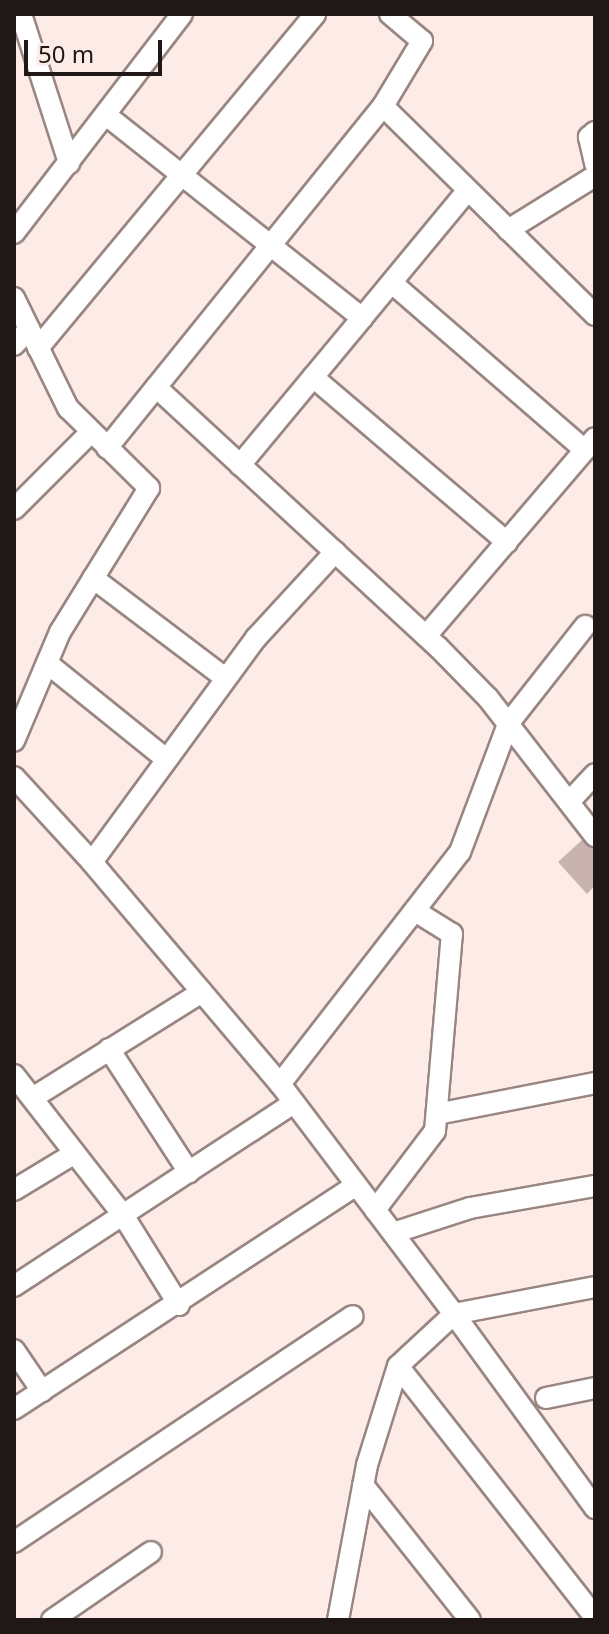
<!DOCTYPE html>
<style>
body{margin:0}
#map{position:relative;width:609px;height:1634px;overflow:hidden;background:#fcebe6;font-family:"Noto Sans",sans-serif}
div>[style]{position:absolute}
.building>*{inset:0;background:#c8b3ae}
.roads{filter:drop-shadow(2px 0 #998681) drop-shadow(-2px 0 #998681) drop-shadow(0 2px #998681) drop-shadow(0 -2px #998681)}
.minor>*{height:20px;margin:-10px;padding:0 10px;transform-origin:10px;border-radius:10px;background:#fff}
span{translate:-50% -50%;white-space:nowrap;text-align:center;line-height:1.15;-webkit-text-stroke:6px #fcebe6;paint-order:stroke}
.frame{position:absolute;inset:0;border:16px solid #1f1816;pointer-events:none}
.scale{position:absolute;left:24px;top:40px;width:138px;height:36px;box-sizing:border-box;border:4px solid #1f1816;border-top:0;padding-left:10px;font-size:24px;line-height:28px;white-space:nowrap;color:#1f1816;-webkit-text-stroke:6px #fcebe6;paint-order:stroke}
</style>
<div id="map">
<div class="building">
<i style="clip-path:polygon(582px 840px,595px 849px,595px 885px,587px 894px,558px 862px)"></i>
</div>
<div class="roads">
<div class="minor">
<i style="left:21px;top:14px;width:157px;rotate:72.1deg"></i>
<i style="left:383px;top:106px;width:298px;rotate:44.6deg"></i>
<i style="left:106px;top:115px;width:327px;rotate:38.4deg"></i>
<i style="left:362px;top:318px;width:166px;rotate:-50.4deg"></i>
<i style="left:595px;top:132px;width:8px;rotate:140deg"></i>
<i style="left:589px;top:137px;width:28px;rotate:77deg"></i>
<i style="left:508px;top:230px;width:102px;rotate:-31.8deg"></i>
<i style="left:14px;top:233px;width:276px;rotate:-52.5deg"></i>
<i style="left:392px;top:283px;width:255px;rotate:40.9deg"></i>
<i style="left:14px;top:298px;width:123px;rotate:63.9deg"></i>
<i style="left:68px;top:408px;width:114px;rotate:44.6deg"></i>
<i style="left:149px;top:488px;width:169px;rotate:121.7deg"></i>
<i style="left:60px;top:632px;width:118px;rotate:112.9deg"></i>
<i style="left:14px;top:345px;width:22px;rotate:-47deg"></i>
<i style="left:38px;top:348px;width:434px;rotate:-50.3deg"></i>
<i style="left:313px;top:377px;width:255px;rotate:40.4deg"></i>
<i style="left:156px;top:387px;width:384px;rotate:42.7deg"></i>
<i style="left:438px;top:647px;width:71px;rotate:45.6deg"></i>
<i style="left:488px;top:698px;width:175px;rotate:52.2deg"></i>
<i style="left:107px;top:448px;width:439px;rotate:-51.1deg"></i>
<i style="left:383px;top:106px;width:76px;rotate:-59deg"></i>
<i style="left:422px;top:41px;width:42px;rotate:-139.8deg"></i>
<i style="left:240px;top:465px;width:191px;rotate:-50.3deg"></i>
<i style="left:14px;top:509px;width:109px;rotate:-45deg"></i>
<i style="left:93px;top:578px;width:166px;rotate:37.1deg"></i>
<i style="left:426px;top:636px;width:260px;rotate:-49.5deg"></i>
<i style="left:47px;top:663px;width:153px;rotate:38.9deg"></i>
<i style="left:14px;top:777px;width:115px;rotate:47.5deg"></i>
<i style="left:569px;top:802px;width:38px;rotate:-47deg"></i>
<i style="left:109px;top:1049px;width:147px;rotate:57deg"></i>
<i style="left:14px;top:1075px;width:177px;rotate:52.1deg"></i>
<i style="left:123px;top:1215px;width:106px;rotate:58.1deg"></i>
<i style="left:280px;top:1084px;width:291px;rotate:-130.3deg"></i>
<i style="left:92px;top:862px;width:278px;rotate:-53.8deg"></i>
<i style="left:256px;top:638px;width:117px;rotate:-47.4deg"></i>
<i style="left:34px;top:1097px;width:198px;rotate:-32deg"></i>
<i style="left:437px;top:1114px;width:161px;rotate:-11.1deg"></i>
<i style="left:14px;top:1190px;width:71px;rotate:-31.2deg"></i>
<i style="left:375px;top:1210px;width:99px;rotate:-52.8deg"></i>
<i style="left:435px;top:1131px;width:198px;rotate:-85.1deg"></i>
<i style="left:452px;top:934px;width:44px;rotate:-148.1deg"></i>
<i style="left:393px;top:1233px;width:81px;rotate:-18deg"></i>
<i style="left:470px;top:1208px;width:127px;rotate:-10deg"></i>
<i style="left:14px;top:1286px;width:334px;rotate:-33.2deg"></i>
<i style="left:595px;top:1287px;width:144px;rotate:169.2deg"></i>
<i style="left:454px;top:1314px;width:240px;rotate:54deg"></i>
<i style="left:14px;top:1350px;width:50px;rotate:55.7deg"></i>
<i style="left:398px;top:1366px;width:319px;rotate:51.9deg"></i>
<i style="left:546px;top:1398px;width:50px;rotate:-11.5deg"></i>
<i style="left:14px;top:1409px;width:409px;rotate:-33.2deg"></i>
<i style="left:363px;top:1485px;width:172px;rotate:51.6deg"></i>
<i style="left:14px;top:1542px;width:407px;rotate:-33.7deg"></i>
<i style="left:52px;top:1620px;width:120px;rotate:-34.5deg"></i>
<i style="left:338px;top:1620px;width:158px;rotate:-79.4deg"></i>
<i style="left:367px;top:1465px;width:104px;rotate:-72.6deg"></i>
<i style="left:398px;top:1366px;width:76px;rotate:-42.9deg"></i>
<i style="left:454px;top:1314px;width:288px;rotate:-127.1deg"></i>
<i style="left:280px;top:1084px;width:294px;rotate:-52.2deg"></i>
<i style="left:460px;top:852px;width:137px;rotate:-69.4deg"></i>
<i style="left:508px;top:724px;width:125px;rotate:-51.8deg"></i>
</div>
</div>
<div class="frame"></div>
<div class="scale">50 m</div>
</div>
